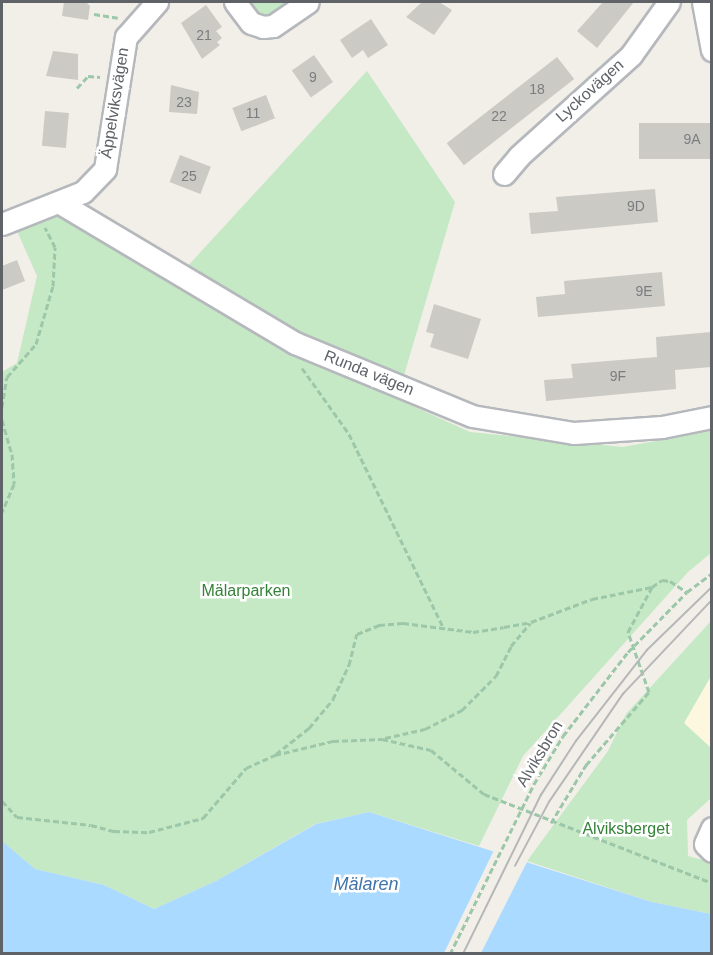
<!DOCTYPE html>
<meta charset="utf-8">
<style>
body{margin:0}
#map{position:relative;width:713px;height:955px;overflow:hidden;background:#f1efe8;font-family:Helvetica,sans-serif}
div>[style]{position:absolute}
.commercial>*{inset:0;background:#fef7e0}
.green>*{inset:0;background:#c5e8c5}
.water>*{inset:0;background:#aadaff}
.pier>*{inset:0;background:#f1efe8}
.building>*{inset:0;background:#cccac5;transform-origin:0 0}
.path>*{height:3px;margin-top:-1.5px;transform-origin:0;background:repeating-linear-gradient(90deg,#9cc7a9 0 6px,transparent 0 9px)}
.roads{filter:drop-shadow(2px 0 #b5b8bc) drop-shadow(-2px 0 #b5b8bc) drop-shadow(0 2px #b5b8bc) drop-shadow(0 -2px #b5b8bc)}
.minor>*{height:21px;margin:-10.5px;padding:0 10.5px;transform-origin:10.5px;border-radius:10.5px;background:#fff}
.tram>*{height:1.5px;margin:-0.75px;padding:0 0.75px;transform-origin:0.75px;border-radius:0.75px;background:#b6b7b8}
.path-bridge>*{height:3px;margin-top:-1.5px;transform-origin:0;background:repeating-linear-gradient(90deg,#9cc7a9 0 6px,transparent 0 9px)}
span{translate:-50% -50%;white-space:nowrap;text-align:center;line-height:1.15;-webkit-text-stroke:5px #fff;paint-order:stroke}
.number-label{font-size:14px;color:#7a7d7f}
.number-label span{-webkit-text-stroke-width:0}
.street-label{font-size:16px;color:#5f6368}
.park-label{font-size:16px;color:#348238}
.water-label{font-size:18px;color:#4174aa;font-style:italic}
.frame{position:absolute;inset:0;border:3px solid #5f6368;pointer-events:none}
</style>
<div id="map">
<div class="commercial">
<i style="clip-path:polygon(711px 676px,711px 748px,684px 723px)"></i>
</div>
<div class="green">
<i style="clip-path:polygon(245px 2px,295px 2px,271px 19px,259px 19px)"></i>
<i style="clip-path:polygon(367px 71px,455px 202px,397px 399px,470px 432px,623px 447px,711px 431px,711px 553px,688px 572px,523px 756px,479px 846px,369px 812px,315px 824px,216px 881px,154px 909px,104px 885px,35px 869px,2px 841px,2px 372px,17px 363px,37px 276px,17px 231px,60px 213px,173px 282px)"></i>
<i style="clip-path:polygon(711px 621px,711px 676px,684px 723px,711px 748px,711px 798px,687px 820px,688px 856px,711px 862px,711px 914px,652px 902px,527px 861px,608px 751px,626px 714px)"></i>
</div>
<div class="water">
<i style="clip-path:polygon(369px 812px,652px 902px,711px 914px,711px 953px,2px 953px,2px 841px,35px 869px,104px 885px,154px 909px,216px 881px,316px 824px)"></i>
</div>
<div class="pier">
<i style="clip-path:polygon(495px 848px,529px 858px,481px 953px,444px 953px)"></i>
</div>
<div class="building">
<i style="clip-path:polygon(64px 2px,86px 2px,90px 6px,88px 20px,62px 16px)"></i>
<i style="clip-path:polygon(422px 2px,439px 2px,452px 10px,434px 35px,406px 17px)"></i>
<i style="clip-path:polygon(603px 2px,634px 2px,597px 48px,577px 31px)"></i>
<i style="clip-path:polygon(206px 5px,222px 27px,216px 31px,222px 38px,217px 42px,220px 45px,202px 59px,181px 23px)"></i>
<i style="clip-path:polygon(371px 19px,388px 45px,368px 58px,363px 50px,352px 58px,340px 40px)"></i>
<i style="clip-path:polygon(53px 51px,78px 54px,78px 80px,46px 76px)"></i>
<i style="left:314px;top:55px;width:33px;height:27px;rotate:55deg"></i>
<i style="left:557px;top:57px;width:28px;height:140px;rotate:52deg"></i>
<i style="clip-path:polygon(171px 85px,199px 92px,197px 114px,169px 112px)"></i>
<i style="left:266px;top:95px;width:25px;height:36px;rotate:69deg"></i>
<i style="left:45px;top:111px;width:24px;height:35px;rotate:5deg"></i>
<i style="left:711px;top:123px;width:36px;height:72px;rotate:90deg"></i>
<i style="left:180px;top:155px;width:33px;height:29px;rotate:21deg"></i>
<i style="clip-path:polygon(655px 189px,658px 222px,531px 234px,529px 213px,558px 211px,556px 197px)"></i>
<i style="clip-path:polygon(17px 260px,25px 281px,2px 290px,2px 266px)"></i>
<i style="clip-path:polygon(662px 272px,665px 306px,538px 317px,536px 297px,565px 294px,564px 281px)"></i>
<i style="clip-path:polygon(434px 304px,481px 319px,468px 359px,430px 347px,434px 334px,426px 332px)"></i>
<i style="clip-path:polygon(711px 332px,711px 367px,675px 370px,676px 389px,546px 401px,544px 380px,573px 378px,571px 364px,657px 357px,656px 337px)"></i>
</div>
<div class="path">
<i style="left:94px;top:14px;width:24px;rotate:9deg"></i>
<i style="left:77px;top:88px;width:16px;rotate:-47deg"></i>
<i style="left:88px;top:76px;width:12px;rotate:5deg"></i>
<i style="left:302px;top:368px;width:81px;rotate:54.5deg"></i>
<i style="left:349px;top:434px;width:217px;rotate:64deg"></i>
<i style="left:2px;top:407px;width:30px;rotate:-81deg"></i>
<i style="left:7px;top:377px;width:44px;rotate:-48.7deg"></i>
<i style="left:36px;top:344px;width:60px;rotate:-73.7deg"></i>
<i style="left:53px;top:286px;width:39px;rotate:-87deg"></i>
<i style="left:55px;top:247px;width:22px;rotate:-117deg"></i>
<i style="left:2px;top:420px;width:35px;rotate:74deg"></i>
<i style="left:12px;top:454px;width:30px;rotate:86deg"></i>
<i style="left:14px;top:484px;width:30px;rotate:113deg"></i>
<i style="left:385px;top:738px;width:41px;rotate:-12.7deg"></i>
<i style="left:425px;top:729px;width:42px;rotate:-27.2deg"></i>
<i style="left:462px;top:710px;width:48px;rotate:-45deg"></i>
<i style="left:496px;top:676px;width:34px;rotate:-63deg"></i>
<i style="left:511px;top:646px;width:30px;rotate:-50deg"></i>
<i style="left:276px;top:754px;width:42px;rotate:-38.2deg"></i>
<i style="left:309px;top:728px;width:38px;rotate:-50deg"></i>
<i style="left:333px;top:699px;width:38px;rotate:-65deg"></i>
<i style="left:349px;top:665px;width:32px;rotate:-76deg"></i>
<i style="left:357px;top:634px;width:24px;rotate:-22deg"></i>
<i style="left:379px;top:625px;width:24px;rotate:-5deg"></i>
<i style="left:403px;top:623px;width:71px;rotate:7.3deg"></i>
<i style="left:473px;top:632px;width:31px;rotate:-9deg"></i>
<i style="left:504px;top:627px;width:27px;rotate:-10deg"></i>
<i style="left:531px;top:622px;width:65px;rotate:-20.7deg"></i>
<i style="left:592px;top:599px;width:61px;rotate:-11.3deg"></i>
<i style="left:2px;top:801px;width:22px;rotate:47deg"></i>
<i style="left:17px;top:817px;width:74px;rotate:6.2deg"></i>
<i style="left:91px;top:825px;width:24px;rotate:15deg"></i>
<i style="left:114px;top:831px;width:35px;rotate:2deg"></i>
<i style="left:149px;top:832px;width:56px;rotate:-14.5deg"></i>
<i style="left:203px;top:818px;width:66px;rotate:-49.3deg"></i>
<i style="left:246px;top:768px;width:32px;rotate:-24deg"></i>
<i style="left:275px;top:755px;width:60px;rotate:-13.6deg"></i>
<i style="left:333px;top:741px;width:49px;rotate:-2.3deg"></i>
<i style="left:382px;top:739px;width:50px;rotate:12.7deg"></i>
<i style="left:431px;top:750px;width:69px;rotate:39.7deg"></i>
<i style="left:484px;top:794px;width:245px;rotate:21.3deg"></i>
<i style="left:551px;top:823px;width:68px;rotate:-58.9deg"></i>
<i style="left:586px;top:765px;width:96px;rotate:-49.2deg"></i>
<i style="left:649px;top:692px;width:64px;rotate:-109.3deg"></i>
<i style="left:628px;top:632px;width:51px;rotate:-61.9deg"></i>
<i style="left:652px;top:587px;width:12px;rotate:-35deg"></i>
<i style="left:662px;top:580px;width:8px;rotate:7deg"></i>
<i style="left:670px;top:581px;width:20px;rotate:33deg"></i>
<i style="left:687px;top:592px;width:31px;rotate:-37deg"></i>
</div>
<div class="roads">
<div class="minor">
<i style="left:235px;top:2px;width:26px;rotate:53deg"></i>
<i style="left:251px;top:23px;width:13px;rotate:18deg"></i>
<i style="left:263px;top:27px;width:10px;rotate:-6deg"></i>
<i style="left:273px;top:26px;width:42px;rotate:-34.4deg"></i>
<i style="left:703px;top:2px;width:49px;rotate:79.4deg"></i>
<i style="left:504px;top:174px;width:23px;rotate:-50deg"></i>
<i style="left:519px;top:156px;width:151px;rotate:-42deg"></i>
<i style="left:631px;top:55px;width:65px;rotate:-54.4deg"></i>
<i style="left:60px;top:203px;width:274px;rotate:30.8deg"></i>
<i style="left:295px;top:343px;width:191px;rotate:22.4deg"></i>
<i style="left:472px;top:416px;width:103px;rotate:9.5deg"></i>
<i style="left:574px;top:433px;width:88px;rotate:-3.9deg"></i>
<i style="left:662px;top:427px;width:51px;rotate:-11.3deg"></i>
<i style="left:2px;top:224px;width:87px;rotate:-21.6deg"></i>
<i style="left:83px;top:192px;width:32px;rotate:-46deg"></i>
<i style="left:105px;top:169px;width:134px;rotate:-81deg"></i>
<i style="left:126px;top:37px;width:47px;rotate:-48.5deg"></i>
<i style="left:712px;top:828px;width:17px;rotate:114deg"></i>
<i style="left:705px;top:844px;width:10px;rotate:45deg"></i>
</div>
</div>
<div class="tram">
<i style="left:515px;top:866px;width:72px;rotate:-62deg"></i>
<i style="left:549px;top:802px;width:131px;rotate:-55.6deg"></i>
<i style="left:623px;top:694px;width:129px;rotate:-46.6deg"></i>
<i style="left:463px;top:954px;width:177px;rotate:-63.9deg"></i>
<i style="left:541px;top:795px;width:64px;rotate:-57.1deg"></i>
<i style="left:576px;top:741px;width:115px;rotate:-52deg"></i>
<i style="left:647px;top:650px;width:91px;rotate:-44.1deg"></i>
</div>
<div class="path-bridge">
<i style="left:450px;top:954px;width:190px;rotate:-63.7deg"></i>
<i style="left:534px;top:784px;width:56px;rotate:-58.9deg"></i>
<i style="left:563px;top:736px;width:106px;rotate:-52.3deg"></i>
<i style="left:628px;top:652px;width:84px;rotate:-45.5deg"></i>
</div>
<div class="number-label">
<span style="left:204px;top:35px">21</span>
<span style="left:313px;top:77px">9</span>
<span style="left:537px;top:89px">18</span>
<span style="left:184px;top:102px">23</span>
<span style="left:253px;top:113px">11</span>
<span style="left:499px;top:116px">22</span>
<span style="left:692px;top:139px">9A</span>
<span style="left:189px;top:176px">25</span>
<span style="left:636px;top:206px">9D</span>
<span style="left:644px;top:291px">9E</span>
<span style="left:618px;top:376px">9F</span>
</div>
<div class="street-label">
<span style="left:590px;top:91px;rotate:-42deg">Lyckovägen</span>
<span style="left:115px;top:103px;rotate:-81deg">Äppelviksvägen</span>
<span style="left:369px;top:373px;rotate:22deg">Runda vägen</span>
<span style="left:540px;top:754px;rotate:-59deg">Alviksbron</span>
</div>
<div class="park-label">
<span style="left:246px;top:591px">Mälarparken</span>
<span style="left:626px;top:829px">Alviksberget</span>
</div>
<div class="water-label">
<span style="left:366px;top:884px">Mälaren</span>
</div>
<div class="frame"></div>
</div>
